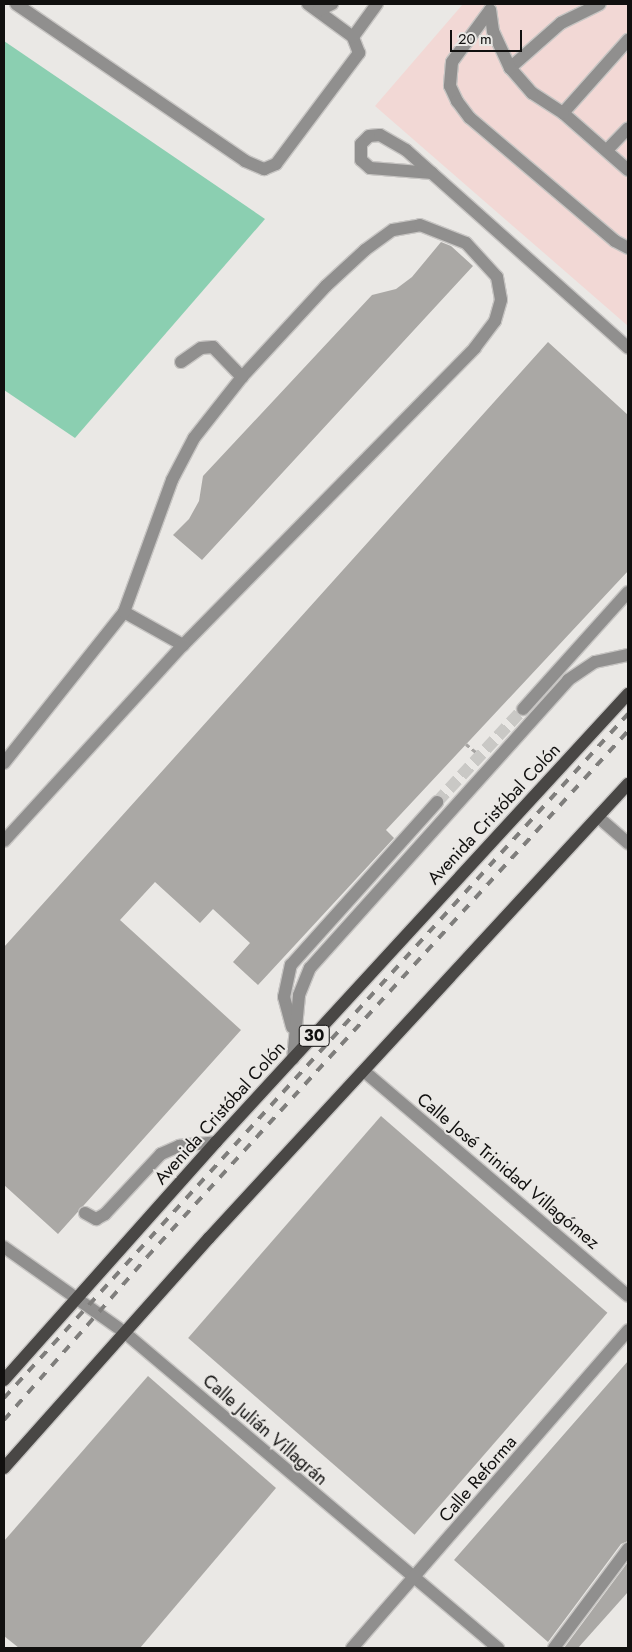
<!DOCTYPE html>
<meta charset="utf-8">
<style>
body{margin:0}
#map{position:relative;width:632px;height:1652px;overflow:hidden;background:#eae8e5;font-family:Jost,sans-serif}
div>[style]{position:absolute}
.industrial>*{inset:0;background:#f2d8d5}
.green>*{inset:0;background:#8bcfb1}
.building>*{inset:0;background:#aaa8a5;transform-origin:0 0}
.minor-tunnel>*{height:12px;margin-top:-6px;transform-origin:0;background:repeating-linear-gradient(90deg,#c9c8c5 0 12px,transparent 0 18px)}
.path>*{height:3px;margin-top:-1.5px;transform-origin:0;background:repeating-linear-gradient(90deg,#a6a4a2 0 4px,transparent 0 8px)}
.roads{filter:drop-shadow(1px 0 #c7c5c3) drop-shadow(-1px 0 #c7c5c3) drop-shadow(0 1px #c7c5c3) drop-shadow(0 -1px #c7c5c3)}
.minor>*{height:12px;margin:-6px;padding:0 6px;transform-origin:6px;border-radius:6px;background:#908f8e}
.major>*{height:12px;margin:-6px;padding:0 6px;transform-origin:6px;border-radius:6px;background:#494745}
.rail>*{height:4px;margin-top:-2px;transform-origin:0;background:repeating-linear-gradient(90deg,#7f7e7c 0 9px,transparent 0 18px)}
span{translate:-50% -50%;white-space:nowrap;text-align:center;line-height:1.15;-webkit-text-stroke:4px #eae8e5;paint-order:stroke}
.shield-label span{padding:1px 4px;background:#eae8e5;border:1px solid;border-radius:4px;-webkit-text-stroke-width:0}
.shield-label{font-size:16px;color:#11100f;font-weight:700}
.street-label{font-size:18px;color:#11100f}
.frame{position:absolute;inset:0;border:5px solid #11100f;pointer-events:none}
.scale{position:absolute;left:450px;top:30px;width:72px;height:22px;box-sizing:border-box;border:2px solid #11100f;border-top:0;padding-left:6px;font-size:15px;line-height:18px;white-space:nowrap;color:#11100f;-webkit-text-stroke:4px #eae8e5;paint-order:stroke}
</style>
<div id="map">
<div class="industrial">
<i style="clip-path:polygon(463px 4px,628px 4px,628px 326px,375px 106px)"></i>
</div>
<div class="green">
<i style="clip-path:polygon(4px 41px,265px 219px,75px 438px,4px 390px)"></i>
</div>
<div class="building">
<i style="clip-path:polygon(441px 242px,451px 246px,473px 266px,202px 560px,173px 535px,189px 519px,199px 501px,203px 476px,372px 295px,396px 289px,412px 277px)"></i>
<i style="clip-path:polygon(548px 342px,628px 415px,628px 571px,386px 830px,394px 838px,258px 985px,233px 962px,250px 943px,213px 909px,200px 923px,155px 882px,120px 920px,241px 1030px,58px 1234px,4px 1185px,4px 947px)"></i>
<i style="left:381px;top:1116px;width:300px;height:294px;rotate:41deg"></i>
<i style="clip-path:polygon(628px 1361px,628px 1541px,621px 1544px,548px 1642px,454px 1560px)"></i>
<i style="clip-path:polygon(148px 1376px,276px 1488px,140px 1648px,19px 1648px,4px 1636px,4px 1541px)"></i>
<i style="clip-path:polygon(628px 1562px,628px 1592px,578px 1648px,564px 1648px)"></i>
</div>
<div class="minor-tunnel">
<i style="left:437px;top:802px;width:127px;rotate:-47.2deg"></i>
</div>
<div class="path">
<i style="left:466px;top:744px;width:14px;rotate:39deg"></i>
</div>
<div class="roads">
<div class="minor">
<i style="left:16px;top:4px;width:278px;rotate:34.4deg"></i>
<i style="left:245px;top:161px;width:21px;rotate:23deg"></i>
<i style="left:264px;top:169px;width:13px;rotate:-23deg"></i>
<i style="left:276px;top:164px;width:139px;rotate:-53.2deg"></i>
<i style="left:359px;top:53px;width:17px;rotate:-111deg"></i>
<i style="left:353px;top:37px;width:56px;rotate:-143.7deg"></i>
<i style="left:318px;top:11px;width:16px;rotate:-27deg"></i>
<i style="left:353px;top:37px;width:41px;rotate:-54deg"></i>
<i style="left:510px;top:68px;width:68px;rotate:-41.4deg"></i>
<i style="left:561px;top:23px;width:43px;rotate:-26deg"></i>
<i style="left:563px;top:113px;width:98px;rotate:-48.3deg"></i>
<i style="left:607px;top:150px;width:30px;rotate:-46deg"></i>
<i style="left:628px;top:170px;width:86px;rotate:-138.8deg"></i>
<i style="left:563px;top:113px;width:37px;rotate:-147deg"></i>
<i style="left:532px;top:93px;width:33px;rotate:-131deg"></i>
<i style="left:510px;top:68px;width:41px;rotate:-114.7deg"></i>
<i style="left:493px;top:31px;width:21px;rotate:-98deg"></i>
<i style="left:490px;top:10px;width:64px;rotate:126.2deg"></i>
<i style="left:452px;top:62px;width:24px;rotate:95deg"></i>
<i style="left:450px;top:86px;width:17px;rotate:65deg"></i>
<i style="left:457px;top:101px;width:21px;rotate:53deg"></i>
<i style="left:470px;top:118px;width:190px;rotate:40.3deg"></i>
<i style="left:615px;top:241px;width:15px;rotate:28deg"></i>
<i style="left:432px;top:173px;width:62px;rotate:-175.4deg"></i>
<i style="left:370px;top:168px;width:12px;rotate:-138deg"></i>
<i style="left:361px;top:160px;width:16px;rotate:-90deg"></i>
<i style="left:361px;top:144px;width:11px;rotate:-45deg"></i>
<i style="left:369px;top:136px;width:11px;rotate:-5deg"></i>
<i style="left:380px;top:135px;width:30px;rotate:30deg"></i>
<i style="left:406px;top:150px;width:297px;rotate:41.7deg"></i>
<i style="left:181px;top:362px;width:24px;rotate:-35deg"></i>
<i style="left:201px;top:348px;width:12px;rotate:-5deg"></i>
<i style="left:213px;top:347px;width:42px;rotate:46deg"></i>
<i style="left:124px;top:612px;width:68px;rotate:29.2deg"></i>
<i style="left:523px;top:709px;width:157px;rotate:-48.1deg"></i>
<i style="left:4px;top:763px;width:193px;rotate:-51.5deg"></i>
<i style="left:124px;top:612px;width:140px;rotate:-70deg"></i>
<i style="left:172px;top:480px;width:47px;rotate:-62.4deg"></i>
<i style="left:194px;top:438px;width:78px;rotate:-51.8deg"></i>
<i style="left:242px;top:377px;width:124px;rotate:-47.3deg"></i>
<i style="left:326px;top:286px;width:53px;rotate:-42.7deg"></i>
<i style="left:365px;top:250px;width:34px;rotate:-36deg"></i>
<i style="left:393px;top:230px;width:27px;rotate:-10deg"></i>
<i style="left:420px;top:225px;width:49px;rotate:21.4deg"></i>
<i style="left:466px;top:243px;width:46px;rotate:47.6deg"></i>
<i style="left:497px;top:277px;width:23px;rotate:80deg"></i>
<i style="left:501px;top:300px;width:22px;rotate:106deg"></i>
<i style="left:495px;top:321px;width:34px;rotate:127deg"></i>
<i style="left:475px;top:348px;width:417px;rotate:134.5deg"></i>
<i style="left:183px;top:645px;width:265px;rotate:132.4deg"></i>
<i style="left:598px;top:817px;width:40px;rotate:41deg"></i>
<i style="left:292px;top:1027px;width:31px;rotate:-105deg"></i>
<i style="left:284px;top:997px;width:33px;rotate:-78deg"></i>
<i style="left:291px;top:965px;width:219px;rotate:-48.1deg"></i>
<i style="left:293px;top:1059px;width:64px;rotate:-84.6deg"></i>
<i style="left:299px;top:995px;width:29px;rotate:-68deg"></i>
<i style="left:310px;top:968px;width:387px;rotate:-48.1deg"></i>
<i style="left:568px;top:680px;width:32px;rotate:-34deg"></i>
<i style="left:595px;top:662px;width:34px;rotate:-12deg"></i>
<i style="left:365px;top:1072px;width:345px;rotate:40.4deg"></i>
<i style="left:85px;top:1213px;width:13px;rotate:29deg"></i>
<i style="left:96px;top:1219px;width:10px;rotate:-29deg"></i>
<i style="left:105px;top:1214px;width:82px;rotate:-47deg"></i>
<i style="left:161px;top:1154px;width:20px;rotate:-24deg"></i>
<i style="left:179px;top:1146px;width:37px;rotate:-6deg"></i>
<i style="left:4px;top:1247px;width:147px;rotate:35.3deg"></i>
<i style="left:124px;top:1332px;width:490px;rotate:40.2deg"></i>
<i style="left:352px;top:1648px;width:421px;rotate:-49deg"></i>
<i style="left:554px;top:1648px;width:124px;rotate:-53.2deg"></i>
</div>
<div class="major">
<i style="left:4px;top:1380px;width:319px;rotate:-48.3deg"></i>
<i style="left:216px;top:1142px;width:609px;rotate:-47.4deg"></i>
<i style="left:4px;top:1468px;width:308px;rotate:-48.3deg"></i>
<i style="left:209px;top:1238px;width:618px;rotate:-47.3deg"></i>
</div>
</div>
<div class="rail">
<i style="left:4px;top:1398px;width:926px;rotate:-47.63deg"></i>
<i style="left:4px;top:1420px;width:217px;rotate:-48.7deg"></i>
<i style="left:147px;top:1257px;width:713px;rotate:-47.56deg"></i>
</div>
<div class="shield-label">
<span style="left:314px;top:1036px">30</span>
</div>
<div class="street-label">
<span style="left:494px;top:814px;rotate:-47deg">Avenida Cristóbal Colón</span>
<span style="left:220px;top:1113px;rotate:-48deg">Avenida Cristóbal Colón</span>
<span style="left:508px;top:1171px;rotate:40deg">Calle José Trinidad Villagómez</span>
<span style="left:265px;top:1430px;rotate:41deg">Calle Julián Villagrán</span>
<span style="left:478px;top:1479px;rotate:-49deg">Calle Reforma</span>
</div>
<div class="frame"></div>
<div class="scale">20 m</div>
</div>
